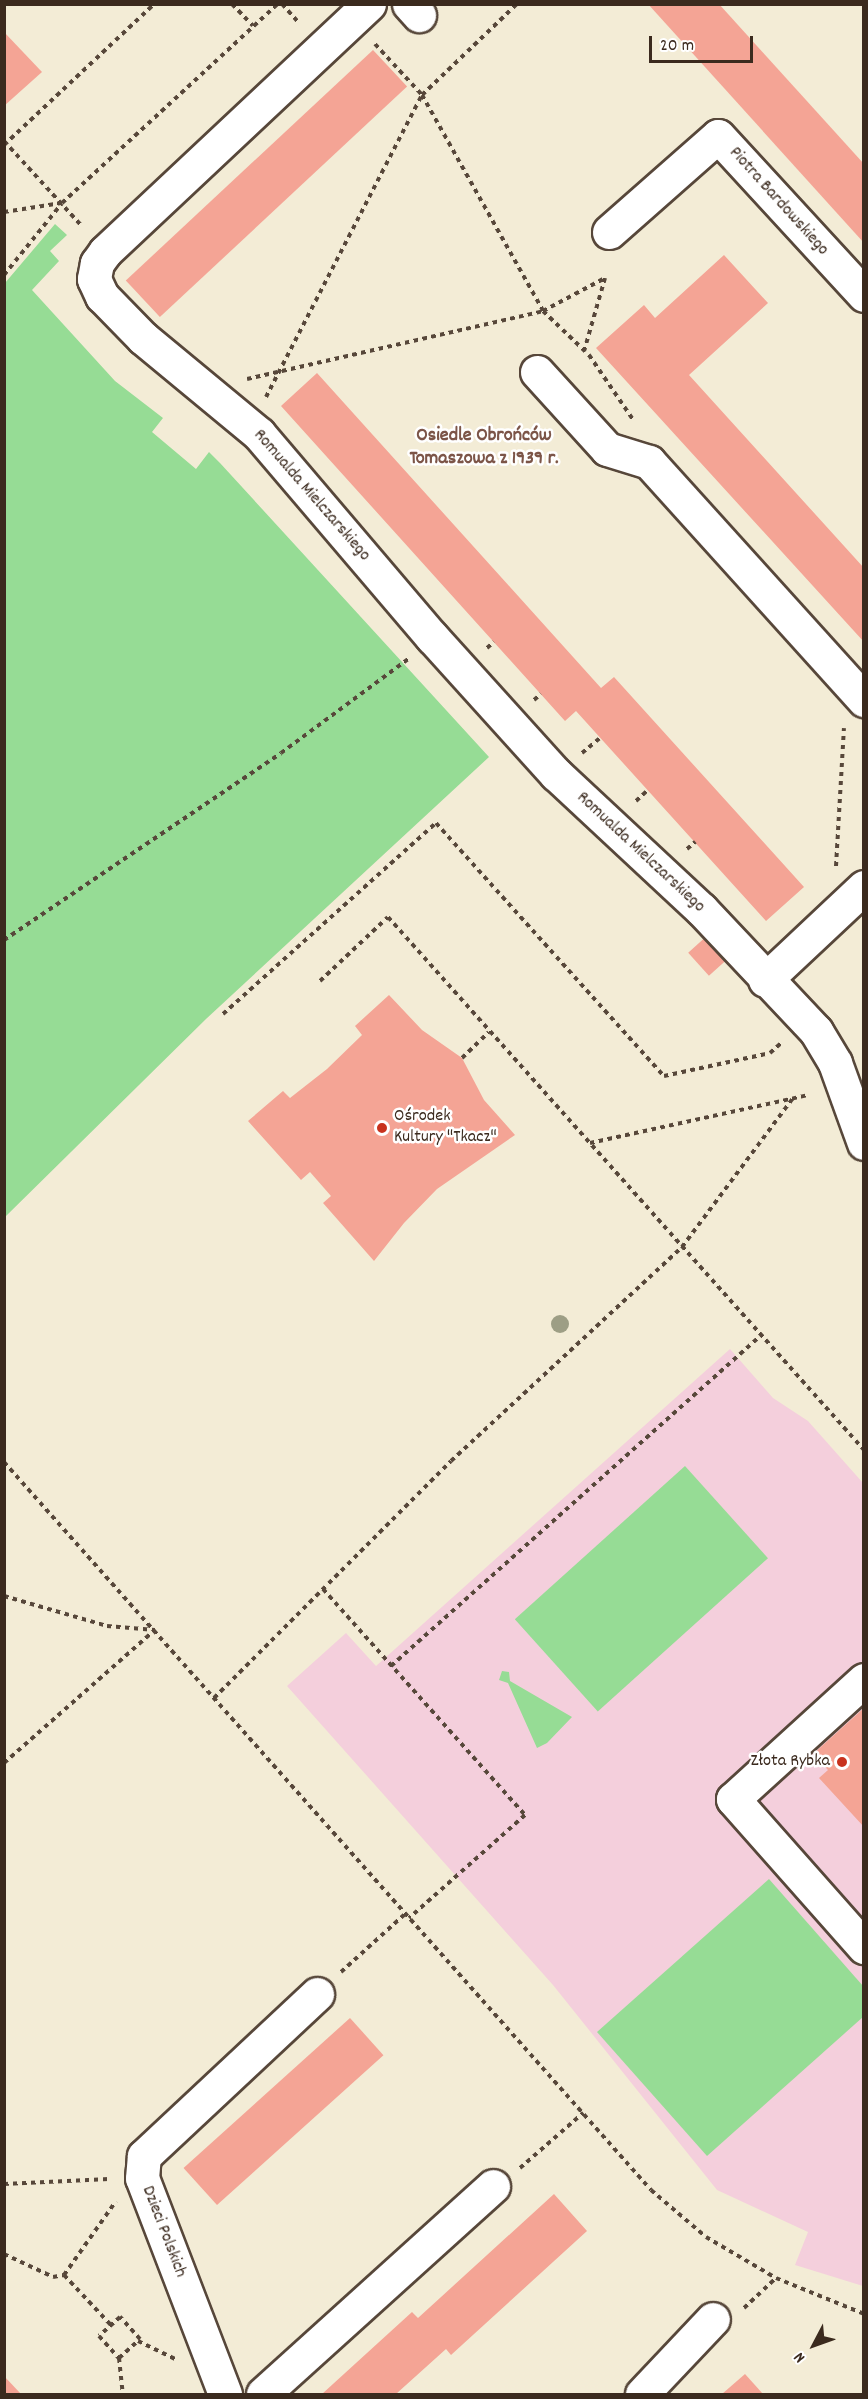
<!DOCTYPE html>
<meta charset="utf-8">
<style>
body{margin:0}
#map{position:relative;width:868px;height:2399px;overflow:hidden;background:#f3ecd6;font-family:Dekko,sans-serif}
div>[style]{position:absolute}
.built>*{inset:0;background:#f4cfdc}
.green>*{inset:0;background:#96dc95;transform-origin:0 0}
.building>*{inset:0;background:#f4a495;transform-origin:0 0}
.path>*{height:4px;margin-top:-2px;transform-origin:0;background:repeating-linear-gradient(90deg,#57473a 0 4.5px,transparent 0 9px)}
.roads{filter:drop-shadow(2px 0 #57473a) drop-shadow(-2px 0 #57473a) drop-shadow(0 2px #57473a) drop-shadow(0 -2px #57473a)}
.minor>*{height:33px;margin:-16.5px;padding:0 16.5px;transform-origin:16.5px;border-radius:16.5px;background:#fff}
.trees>*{width:18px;height:18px;margin:-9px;border-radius:50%;background:#9d9e85}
.dots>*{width:16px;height:16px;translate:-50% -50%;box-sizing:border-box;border:3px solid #fff;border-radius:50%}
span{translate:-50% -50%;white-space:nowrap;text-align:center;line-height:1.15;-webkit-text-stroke:5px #fff;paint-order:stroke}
.street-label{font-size:18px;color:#3b2a1e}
.poi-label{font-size:18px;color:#3b2a1e}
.left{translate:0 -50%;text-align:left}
.right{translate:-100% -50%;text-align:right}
.neighbourhood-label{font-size:20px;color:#7c5548;font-weight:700}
.frame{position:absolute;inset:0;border:6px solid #3b2a1e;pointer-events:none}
.north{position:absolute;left:784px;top:2315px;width:60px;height:60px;-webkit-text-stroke:4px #fff;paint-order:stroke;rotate:229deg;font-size:16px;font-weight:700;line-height:24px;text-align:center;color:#3b2a1e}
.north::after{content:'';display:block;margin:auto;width:21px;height:27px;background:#3b2a1e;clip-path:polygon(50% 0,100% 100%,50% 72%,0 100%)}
.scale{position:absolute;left:649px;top:36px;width:104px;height:27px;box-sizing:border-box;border:3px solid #3b2a1e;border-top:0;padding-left:8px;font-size:18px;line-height:21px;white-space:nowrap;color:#3b2a1e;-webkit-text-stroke:4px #fff;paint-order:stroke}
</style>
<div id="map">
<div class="built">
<i style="clip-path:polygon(730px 1349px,773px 1398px,808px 1421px,863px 1483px,863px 2286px,795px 2265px,808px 2232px,717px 2190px,553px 1985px,287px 1686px,346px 1633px,376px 1666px)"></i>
</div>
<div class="green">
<i style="clip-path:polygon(55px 224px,67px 235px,50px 251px,59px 261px,32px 290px,115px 381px,163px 418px,152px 432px,196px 469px,209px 452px,220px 463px,489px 757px,206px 1019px,5px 1217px,5px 283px)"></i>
<i style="left:685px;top:1466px;width:124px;height:229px;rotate:48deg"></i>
<i style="clip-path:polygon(502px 1671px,509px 1672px,510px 1681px,572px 1717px,547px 1743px,537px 1748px,508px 1683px,499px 1680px)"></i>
<i style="clip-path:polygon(769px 1879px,863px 1986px,863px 2017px,707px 2156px,597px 2032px)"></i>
</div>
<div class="building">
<i style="clip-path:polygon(648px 4px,719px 4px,864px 164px,864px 243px)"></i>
<i style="clip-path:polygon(4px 32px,42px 72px,4px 106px)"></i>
<i style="left:373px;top:50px;width:50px;height:338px;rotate:47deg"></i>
<i style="clip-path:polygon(724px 255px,768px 303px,689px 375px,864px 568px,864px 642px,596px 348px,644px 305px,655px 318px)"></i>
<i style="clip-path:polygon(317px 373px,601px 688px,614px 677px,804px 887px,766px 921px,576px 711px,565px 721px,281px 406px)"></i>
<i style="left:709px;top:934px;width:31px;height:28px;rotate:48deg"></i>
<i style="clip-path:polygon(389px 995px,422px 1030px,462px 1058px,484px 1100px,515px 1135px,437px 1189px,404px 1223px,374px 1261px,323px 1203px,331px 1196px,310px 1172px,301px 1180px,248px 1121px,283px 1091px,290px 1098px,327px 1069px,362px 1035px,355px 1026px)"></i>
<i style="clip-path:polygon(864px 1708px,864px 1827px,819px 1778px,828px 1770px,813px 1754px)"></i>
<i style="left:350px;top:2018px;width:50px;height:224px;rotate:48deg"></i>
<i style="clip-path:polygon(554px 2194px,587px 2231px,451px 2355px,446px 2349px,396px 2394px,322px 2394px,412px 2312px,418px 2318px)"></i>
<i style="clip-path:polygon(745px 2374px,763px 2394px,722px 2394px)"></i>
<i style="clip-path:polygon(4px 2376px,21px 2394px,4px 2394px)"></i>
</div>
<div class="path">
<i style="left:232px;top:4px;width:30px;rotate:46deg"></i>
<i style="left:282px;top:4px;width:25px;rotate:48deg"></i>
<i style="left:375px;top:44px;width:69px;rotate:47.3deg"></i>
<i style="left:422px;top:95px;width:248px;rotate:60.7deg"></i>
<i style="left:543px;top:311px;width:64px;rotate:43.7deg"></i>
<i style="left:589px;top:355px;width:80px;rotate:55.7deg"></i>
<i style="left:4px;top:141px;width:115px;rotate:47.5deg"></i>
<i style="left:4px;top:145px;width:206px;rotate:-43.2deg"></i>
<i style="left:4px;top:212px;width:58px;rotate:-9deg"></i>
<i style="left:4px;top:275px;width:92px;rotate:-51.1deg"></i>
<i style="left:62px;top:203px;width:294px;rotate:-42.7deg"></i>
<i style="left:247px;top:379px;width:304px;rotate:-12.9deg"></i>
<i style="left:543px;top:311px;width:70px;rotate:-28deg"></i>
<i style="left:605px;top:278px;width:76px;rotate:106deg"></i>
<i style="left:266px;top:397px;width:340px;rotate:-62.7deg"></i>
<i style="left:422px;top:95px;width:132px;rotate:-43.8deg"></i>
<i style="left:487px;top:648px;width:9px;rotate:-41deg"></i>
<i style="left:534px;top:700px;width:9px;rotate:-41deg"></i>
<i style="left:582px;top:753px;width:23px;rotate:-40deg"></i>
<i style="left:636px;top:801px;width:16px;rotate:-43deg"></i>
<i style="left:687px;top:849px;width:11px;rotate:-41deg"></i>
<i style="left:836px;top:866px;width:138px;rotate:-86.7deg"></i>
<i style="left:4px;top:940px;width:334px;rotate:-34deg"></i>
<i style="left:281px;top:753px;width:158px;rotate:-36.5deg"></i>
<i style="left:320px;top:981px;width:93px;rotate:-43.3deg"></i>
<i style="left:388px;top:917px;width:715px;rotate:48.23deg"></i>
<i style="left:223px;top:1014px;width:286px;rotate:-41.9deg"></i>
<i style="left:436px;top:823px;width:341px;rotate:48deg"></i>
<i style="left:664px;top:1076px;width:108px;rotate:-12.2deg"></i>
<i style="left:770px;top:1053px;width:15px;rotate:-42deg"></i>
<i style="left:462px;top:1058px;width:37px;rotate:-44deg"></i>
<i style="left:590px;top:1143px;width:224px;rotate:-12.4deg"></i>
<i style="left:4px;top:1462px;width:974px;rotate:48.37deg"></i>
<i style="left:651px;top:2190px;width:72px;rotate:40.5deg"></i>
<i style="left:706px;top:2237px;width:81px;rotate:30.4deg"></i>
<i style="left:776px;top:2278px;width:95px;rotate:22.2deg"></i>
<i style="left:323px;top:1589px;width:303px;rotate:48.2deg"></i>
<i style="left:525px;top:1815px;width:155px;rotate:138.4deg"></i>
<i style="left:4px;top:1596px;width:107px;rotate:16.2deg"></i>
<i style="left:107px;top:1626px;width:48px;rotate:4.8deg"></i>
<i style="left:391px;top:1666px;width:496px;rotate:-41.8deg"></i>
<i style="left:214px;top:1698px;width:335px;rotate:-45deg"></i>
<i style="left:451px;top:1461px;width:315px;rotate:-42.8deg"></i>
<i style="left:682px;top:1247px;width:186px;rotate:-53.3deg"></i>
<i style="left:4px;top:1763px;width:201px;rotate:-41.4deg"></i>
<i style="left:341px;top:1972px;width:86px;rotate:-42.2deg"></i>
<i style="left:520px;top:2168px;width:84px;rotate:-41.1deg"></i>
<i style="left:4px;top:2184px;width:105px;rotate:-2.7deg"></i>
<i style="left:4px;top:2254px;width:54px;rotate:25.1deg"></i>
<i style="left:53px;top:2277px;width:11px;rotate:-10deg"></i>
<i style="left:64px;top:2275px;width:90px;rotate:-54.9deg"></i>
<i style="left:64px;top:2275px;width:69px;rotate:46.8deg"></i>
<i style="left:744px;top:2308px;width:44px;rotate:-43.2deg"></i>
<i style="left:138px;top:2341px;width:41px;rotate:25.9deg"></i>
<i style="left:119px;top:2358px;width:28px;rotate:-42deg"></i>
<i style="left:140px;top:2339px;width:30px;rotate:-132deg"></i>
<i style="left:120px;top:2317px;width:28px;rotate:138deg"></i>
<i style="left:99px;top:2336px;width:30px;rotate:48deg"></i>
<i style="left:119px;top:2358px;width:36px;rotate:84deg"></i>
</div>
<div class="roads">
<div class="minor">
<i style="left:369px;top:4px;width:362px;rotate:136.8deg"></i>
<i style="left:105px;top:252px;width:14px;rotate:126deg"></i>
<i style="left:97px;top:263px;width:16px;rotate:101deg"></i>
<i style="left:94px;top:279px;width:19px;rotate:65deg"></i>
<i style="left:102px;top:296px;width:59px;rotate:45.7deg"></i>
<i style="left:143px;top:338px;width:151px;rotate:39.6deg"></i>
<i style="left:259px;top:434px;width:267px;rotate:49.6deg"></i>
<i style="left:432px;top:637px;width:185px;rotate:47.9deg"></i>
<i style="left:556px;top:774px;width:198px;rotate:43deg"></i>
<i style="left:701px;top:909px;width:168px;rotate:46.7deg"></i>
<i style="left:816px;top:1031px;width:37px;rotate:59deg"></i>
<i style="left:835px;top:1063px;width:85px;rotate:70.1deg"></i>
<i style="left:409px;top:4px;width:15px;rotate:48deg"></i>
<i style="left:609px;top:232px;width:145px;rotate:-41.4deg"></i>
<i style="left:718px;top:136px;width:216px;rotate:47.4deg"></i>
<i style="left:537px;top:372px;width:104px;rotate:47.7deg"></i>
<i style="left:607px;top:449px;width:44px;rotate:17.2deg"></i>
<i style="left:649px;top:462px;width:321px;rotate:47.9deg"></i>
<i style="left:765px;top:980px;width:136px;rotate:-43.2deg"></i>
<i style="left:864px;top:1680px;width:177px;rotate:137.7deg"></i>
<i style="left:733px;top:1799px;width:198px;rotate:48.5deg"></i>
<i style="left:225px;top:2394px;width:231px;rotate:-111deg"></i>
<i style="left:142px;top:2178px;width:22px;rotate:-85deg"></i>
<i style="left:144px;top:2156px;width:237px;rotate:-43.1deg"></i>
<i style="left:263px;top:2394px;width:310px;rotate:-42.1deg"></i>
<i style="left:642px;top:2394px;width:103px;rotate:-46.6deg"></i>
</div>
</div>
<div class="trees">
<i style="left:560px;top:1324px"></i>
</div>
<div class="dots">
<i style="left:382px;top:1128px;background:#c8321e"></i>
<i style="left:842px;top:1762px;background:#c8321e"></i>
</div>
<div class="street-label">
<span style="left:778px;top:202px;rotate:48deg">Piotra Bardowskiego</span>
<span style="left:311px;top:496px;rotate:49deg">Romualda Mielczarskiego</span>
<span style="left:640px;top:853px;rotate:43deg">Romualda Mielczarskiego</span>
<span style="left:163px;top:2232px;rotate:69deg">Dzieci Polskich</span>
</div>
<div class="poi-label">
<span class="left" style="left:394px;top:1128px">Ośrodek<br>Kultury "Tkacz"</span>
<span class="right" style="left:830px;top:1762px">Złota Rybka</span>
</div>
<div class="neighbourhood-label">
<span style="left:484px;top:448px">Osiedle Obrońców<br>Tomaszowa z 1939 r.</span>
</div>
<div class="frame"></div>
<div class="north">N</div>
<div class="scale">20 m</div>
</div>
